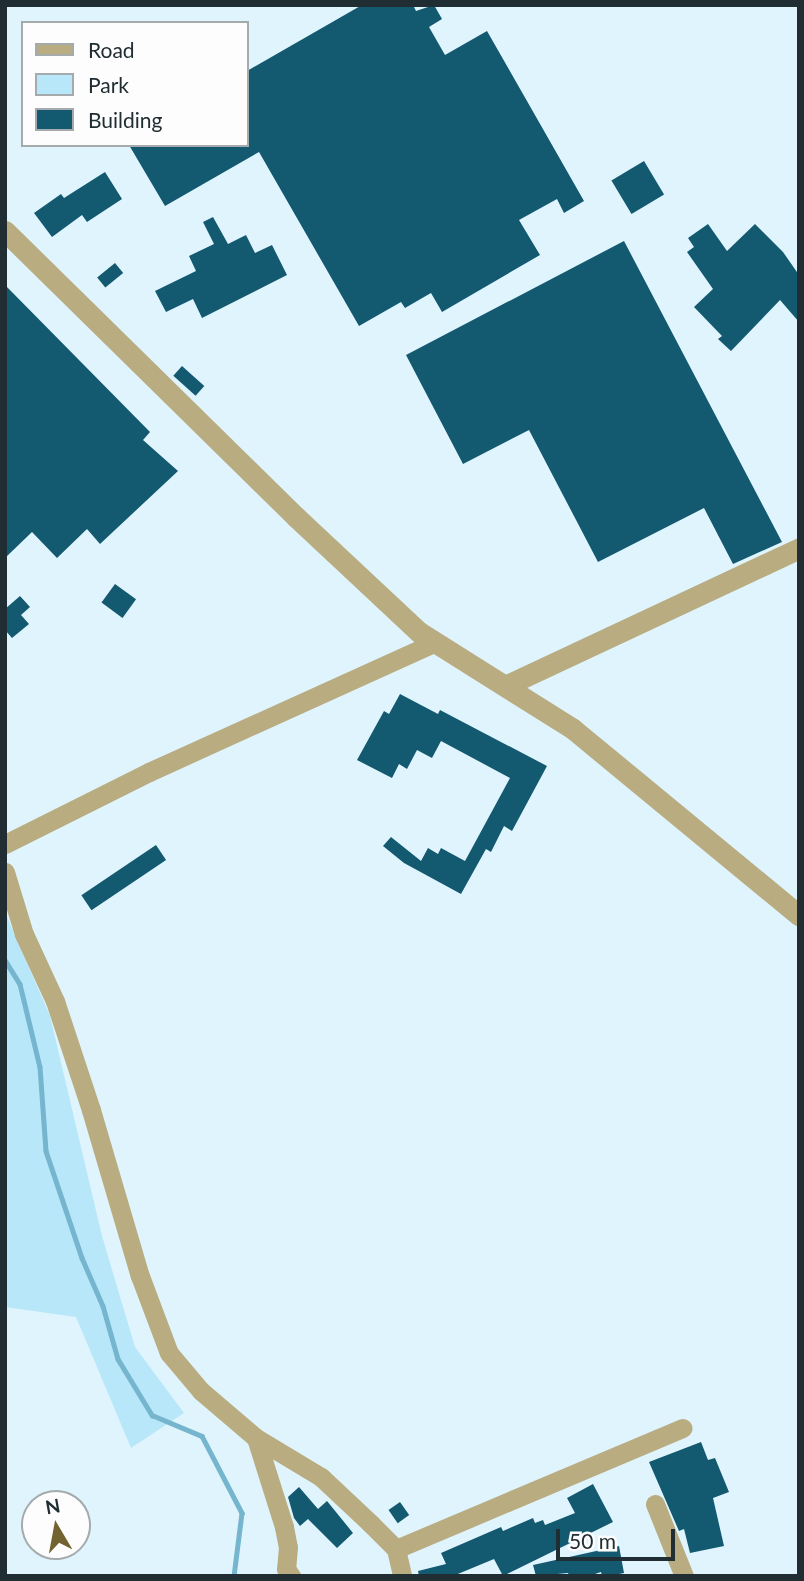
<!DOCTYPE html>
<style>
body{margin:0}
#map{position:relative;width:804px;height:1581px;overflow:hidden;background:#dff4fd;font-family:Lato,sans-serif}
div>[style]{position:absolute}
.green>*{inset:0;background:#b8e7fa}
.stream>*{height:4.5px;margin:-2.25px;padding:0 2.25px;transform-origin:2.25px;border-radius:2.25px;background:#75b5ce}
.building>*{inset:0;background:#135970;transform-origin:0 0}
.minor>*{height:19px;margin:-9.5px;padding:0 9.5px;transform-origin:9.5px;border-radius:9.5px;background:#b9ac80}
.tertiary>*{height:21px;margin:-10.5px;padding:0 10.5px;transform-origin:10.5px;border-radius:10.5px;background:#b9ac80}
span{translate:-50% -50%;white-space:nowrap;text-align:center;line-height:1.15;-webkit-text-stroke:7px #fdfdfd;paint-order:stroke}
.frame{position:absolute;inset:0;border:7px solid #202e33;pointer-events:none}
.legend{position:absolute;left:21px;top:21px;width:228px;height:126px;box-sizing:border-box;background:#fdfdfd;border:2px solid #a5aaac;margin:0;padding:9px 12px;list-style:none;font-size:21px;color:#202e33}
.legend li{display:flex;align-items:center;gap:14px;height:35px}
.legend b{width:35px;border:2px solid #a5aaac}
.north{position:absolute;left:21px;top:1490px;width:70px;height:70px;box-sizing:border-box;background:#fdfdfd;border:2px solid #a5aaac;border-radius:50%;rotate:350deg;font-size:19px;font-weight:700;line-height:28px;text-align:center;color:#202e33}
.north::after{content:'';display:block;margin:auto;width:24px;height:32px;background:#726331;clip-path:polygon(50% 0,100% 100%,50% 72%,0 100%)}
.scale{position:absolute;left:556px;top:1529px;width:119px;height:32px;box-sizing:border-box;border:4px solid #202e33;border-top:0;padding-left:9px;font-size:21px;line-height:24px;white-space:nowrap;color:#202e33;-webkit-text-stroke:5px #fdfdfd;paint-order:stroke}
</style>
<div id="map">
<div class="green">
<i style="clip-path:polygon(5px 912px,50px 1016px,102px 1236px,135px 1347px,184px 1413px,131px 1448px,76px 1317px,5px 1307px)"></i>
</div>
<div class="stream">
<i style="left:5px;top:960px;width:28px;rotate:58deg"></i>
<i style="left:20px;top:984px;width:85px;rotate:76.5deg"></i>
<i style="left:40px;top:1067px;width:84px;rotate:85.9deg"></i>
<i style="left:46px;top:1151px;width:113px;rotate:71.4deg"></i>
<i style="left:82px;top:1258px;width:52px;rotate:66.4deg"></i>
<i style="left:103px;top:1306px;width:55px;rotate:74.2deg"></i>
<i style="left:118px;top:1359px;width:66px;rotate:58.7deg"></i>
<i style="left:152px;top:1415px;width:54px;rotate:22.8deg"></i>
<i style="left:202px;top:1436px;width:87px;rotate:62.5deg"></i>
<i style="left:242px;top:1513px;width:64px;rotate:97.2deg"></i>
</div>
<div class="building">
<i style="clip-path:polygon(362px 5px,413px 5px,416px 11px,434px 5px,442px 19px,429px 27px,445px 55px,487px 31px,584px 201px,564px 213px,557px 199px,519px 220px,540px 255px,442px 312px,431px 293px,405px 308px,401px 302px,359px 326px,259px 152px,165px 206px,129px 145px,247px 145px,247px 71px)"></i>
<i style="left:644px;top:161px;width:39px;height:38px;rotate:59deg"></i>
<i style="clip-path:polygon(105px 172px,122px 199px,87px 222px,82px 215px,52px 237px,34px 213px,61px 194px,64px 198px)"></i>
<i style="clip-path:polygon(213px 217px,228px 244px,246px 235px,255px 253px,272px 245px,287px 275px,202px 318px,193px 299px,166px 312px,155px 291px,196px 271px,189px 256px,214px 244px,203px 222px)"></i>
<i style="clip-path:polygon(708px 224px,727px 251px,755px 224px,783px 252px,799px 275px,799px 322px,780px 300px,731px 351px,718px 339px,722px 336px,694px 307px,713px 289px,687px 252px,694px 247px,688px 238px)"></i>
<i style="clip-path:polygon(624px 241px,782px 542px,733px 564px,704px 508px,598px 562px,529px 430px,463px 464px,406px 355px)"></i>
<i style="left:115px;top:263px;width:13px;height:23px;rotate:51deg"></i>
<i style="clip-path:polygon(5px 285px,150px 432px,143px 440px,178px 471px,100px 544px,87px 529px,57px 558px,32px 532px,5px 558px)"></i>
<i style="left:182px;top:366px;width:30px;height:13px;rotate:42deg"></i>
<i style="left:115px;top:584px;width:26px;height:23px;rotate:36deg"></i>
<i style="clip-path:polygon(20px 596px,30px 607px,21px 615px,29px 624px,12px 638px,5px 630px,5px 609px)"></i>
<i style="clip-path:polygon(400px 694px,438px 714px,440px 710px,547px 766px,512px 831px,504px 826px,491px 852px,486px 849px,461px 894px,404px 863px,383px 846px,391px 837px,421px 861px,428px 848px,438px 854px,441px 848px,465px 861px,510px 778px,441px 741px,432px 758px,417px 750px,407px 769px,399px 764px,392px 778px,357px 760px,384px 711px,389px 714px)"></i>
<i style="left:156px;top:845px;width:18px;height:90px;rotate:56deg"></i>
<i style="clip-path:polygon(701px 1442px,708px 1460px,715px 1458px,729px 1492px,713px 1498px,724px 1546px,690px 1553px,684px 1529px,679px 1531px,649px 1462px)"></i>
<i style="clip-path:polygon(593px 1484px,613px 1522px,503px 1576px,494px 1559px,453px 1576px,419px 1576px,418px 1571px,446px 1564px,441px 1553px,501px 1527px,503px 1531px,533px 1518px,535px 1523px,543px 1520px,545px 1525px,575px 1513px,567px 1498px)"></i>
<i style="clip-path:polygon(299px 1487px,318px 1509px,327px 1501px,353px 1533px,337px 1548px,308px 1519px,300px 1526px,294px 1518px,288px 1497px)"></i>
<i style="left:400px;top:1502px;width:16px;height:14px;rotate:55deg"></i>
<i style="clip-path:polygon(619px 1546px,624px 1573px,609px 1576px,602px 1576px,601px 1572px,589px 1576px,569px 1576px,568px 1573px,536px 1576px,533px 1565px)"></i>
</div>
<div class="minor">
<i style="left:5px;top:844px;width:161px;rotate:-26.6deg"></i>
<i style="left:149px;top:772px;width:314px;rotate:-24.4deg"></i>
<i style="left:5px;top:872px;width:65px;rotate:73deg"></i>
<i style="left:24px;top:934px;width:74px;rotate:65.2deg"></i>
<i style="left:55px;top:1001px;width:115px;rotate:71.7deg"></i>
<i style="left:91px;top:1110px;width:173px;rotate:73.6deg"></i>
<i style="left:140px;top:1276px;width:82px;rotate:69.4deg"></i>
<i style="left:169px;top:1353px;width:50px;rotate:49.9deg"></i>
<i style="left:201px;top:1391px;width:72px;rotate:40.5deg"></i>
<i style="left:256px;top:1438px;width:76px;rotate:31deg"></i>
<i style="left:321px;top:1477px;width:69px;rotate:43.2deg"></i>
<i style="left:371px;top:1524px;width:35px;rotate:45deg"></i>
<i style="left:396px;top:1549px;width:28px;rotate:77deg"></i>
<i style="left:256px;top:1438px;width:93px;rotate:72.5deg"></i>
<i style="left:284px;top:1527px;width:20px;rotate:79deg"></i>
<i style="left:288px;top:1547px;width:22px;rotate:95deg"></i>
<i style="left:286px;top:1569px;width:9px;rotate:54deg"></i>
<i style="left:655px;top:1504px;width:78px;rotate:68.1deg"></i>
<i style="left:396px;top:1549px;width:311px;rotate:-22.9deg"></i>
</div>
<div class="tertiary">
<i style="left:5px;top:231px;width:408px;rotate:44.5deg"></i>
<i style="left:296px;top:517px;width:168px;rotate:43.1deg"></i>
<i style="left:419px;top:632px;width:182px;rotate:32.2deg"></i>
<i style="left:573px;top:729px;width:293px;rotate:39.5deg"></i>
<i style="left:505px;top:686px;width:325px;rotate:-25.1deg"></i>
</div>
<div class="frame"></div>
<ul class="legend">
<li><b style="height:9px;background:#b9ac80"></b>Road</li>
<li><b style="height:19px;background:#b8e7fa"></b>Park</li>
<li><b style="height:19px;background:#135970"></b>Building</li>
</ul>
<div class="north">N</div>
<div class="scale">50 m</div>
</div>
